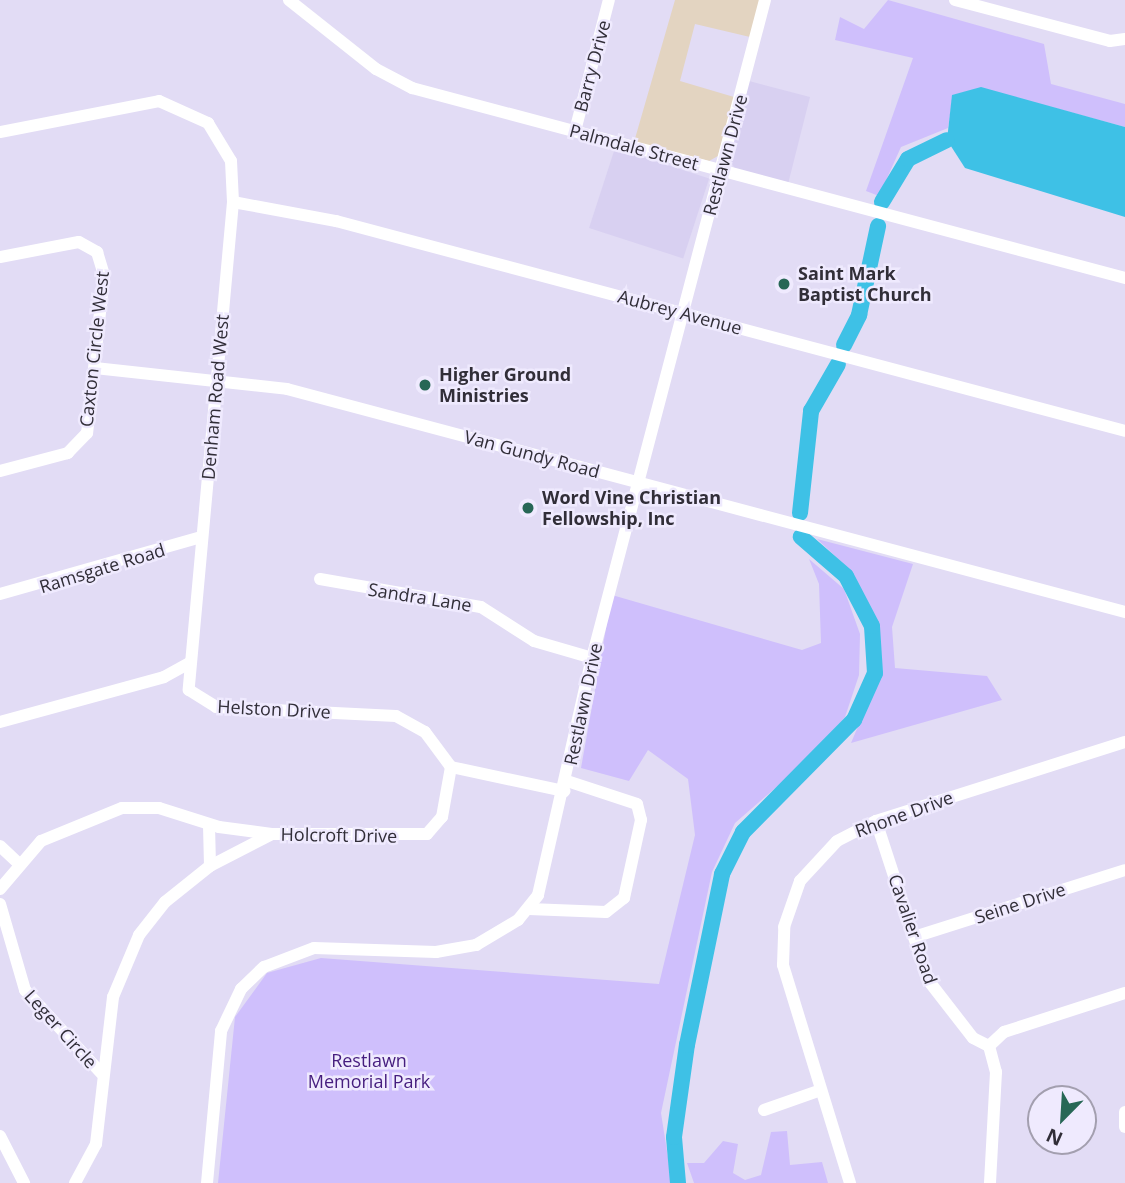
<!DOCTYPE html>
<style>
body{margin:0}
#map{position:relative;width:1125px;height:1183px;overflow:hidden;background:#e2dcf5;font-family:"Open Sans",sans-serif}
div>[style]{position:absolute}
.built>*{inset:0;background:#d8d0f1;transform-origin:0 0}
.industrial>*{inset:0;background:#e3d4c1}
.green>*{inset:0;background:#cfbffc}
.water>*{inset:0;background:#3ec1e6}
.river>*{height:16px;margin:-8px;padding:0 8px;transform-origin:8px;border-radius:8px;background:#3ec1e6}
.minor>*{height:12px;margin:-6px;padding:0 6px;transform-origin:6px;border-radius:6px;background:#fff}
.dots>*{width:19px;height:19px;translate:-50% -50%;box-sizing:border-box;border:4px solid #efeafe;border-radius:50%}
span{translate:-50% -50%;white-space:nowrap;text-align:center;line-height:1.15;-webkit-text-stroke:5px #efeafe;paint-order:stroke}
.street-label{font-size:18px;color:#312e38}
.poi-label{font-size:18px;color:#312e38;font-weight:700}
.left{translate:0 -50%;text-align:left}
.park-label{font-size:18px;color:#451d7e}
.north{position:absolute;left:1027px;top:1085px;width:70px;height:70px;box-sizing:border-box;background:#efeafe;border:2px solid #a39faf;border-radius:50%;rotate:204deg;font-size:19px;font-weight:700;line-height:28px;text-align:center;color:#312e38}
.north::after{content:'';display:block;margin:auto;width:24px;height:32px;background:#276756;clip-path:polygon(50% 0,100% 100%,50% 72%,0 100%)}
</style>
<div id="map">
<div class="built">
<i style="clip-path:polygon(749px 81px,810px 97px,788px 184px,735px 169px,730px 160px)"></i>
<i style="left:615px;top:148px;width:99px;height:84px;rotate:18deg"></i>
</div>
<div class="industrial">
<i style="clip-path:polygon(675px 0,760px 0,750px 37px,695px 24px,680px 81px,734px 97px,718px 156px,709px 161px,634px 142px)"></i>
</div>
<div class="green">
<i style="clip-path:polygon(888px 0,1044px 44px,1051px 84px,1125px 104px,1125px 127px,981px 88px,953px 95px,948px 128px,901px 147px,879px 196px,866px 191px,913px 58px,835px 40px,840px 17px,864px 29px)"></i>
<i style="clip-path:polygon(817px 539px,913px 564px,892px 627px,895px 668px,987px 676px,1002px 700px,851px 743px,880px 674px,879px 624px,851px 571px)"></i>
<i style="clip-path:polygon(809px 559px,844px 589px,860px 634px,859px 675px,845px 717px,812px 756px,735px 823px,712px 872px,661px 1113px,672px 1183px,218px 1183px,235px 1017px,267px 973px,321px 958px,659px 984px,695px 835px,688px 779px,648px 750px,629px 781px,581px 768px,612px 595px,802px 650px,821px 643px,819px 584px)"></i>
<i style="clip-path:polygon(787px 1131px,790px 1165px,822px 1162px,828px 1183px,694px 1183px,687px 1163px,704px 1163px,723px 1141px,738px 1144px,733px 1173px,745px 1180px,761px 1175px,771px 1132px)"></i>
</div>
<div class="water">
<i style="clip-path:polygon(981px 87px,1125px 127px,1125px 217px,965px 168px,947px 140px,952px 95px)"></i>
</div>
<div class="river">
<i style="left:882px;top:202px;width:50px;rotate:-58.8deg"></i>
<i style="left:908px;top:159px;width:43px;rotate:-26deg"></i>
<i style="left:844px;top:345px;width:34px;rotate:-63deg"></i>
<i style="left:859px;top:315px;width:91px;rotate:-77.9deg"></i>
<i style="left:800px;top:513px;width:103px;rotate:-83.8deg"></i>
<i style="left:811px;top:411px;width:54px;rotate:-60.1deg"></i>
<i style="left:678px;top:1183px;width:46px;rotate:-95deg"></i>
<i style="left:674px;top:1137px;width:93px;rotate:-82deg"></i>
<i style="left:687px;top:1045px;width:175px;rotate:-78.4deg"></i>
<i style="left:722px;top:874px;width:47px;rotate:-63.4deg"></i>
<i style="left:743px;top:832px;width:158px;rotate:-45.3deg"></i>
<i style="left:854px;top:720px;width:51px;rotate:-65.9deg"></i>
<i style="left:875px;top:673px;width:47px;rotate:-93.7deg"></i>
<i style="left:872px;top:626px;width:56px;rotate:-117.5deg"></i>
<i style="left:846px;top:576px;width:60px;rotate:-139.1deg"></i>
</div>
<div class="minor">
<i style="left:289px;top:0;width:111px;rotate:38.4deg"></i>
<i style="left:376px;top:69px;width:41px;rotate:27.8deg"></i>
<i style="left:412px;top:88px;width:738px;rotate:14.92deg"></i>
<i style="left:955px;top:0;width:160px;rotate:14.8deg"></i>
<i style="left:1110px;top:41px;width:15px;rotate:-8deg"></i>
<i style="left:575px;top:131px;width:135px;rotate:-75.5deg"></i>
<i style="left:0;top:132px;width:162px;rotate:-11deg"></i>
<i style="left:159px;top:101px;width:54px;rotate:24.2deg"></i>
<i style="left:208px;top:123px;width:44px;rotate:58.8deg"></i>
<i style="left:231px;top:161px;width:41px;rotate:87.2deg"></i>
<i style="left:233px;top:202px;width:490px;rotate:95.2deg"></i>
<i style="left:189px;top:690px;width:32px;rotate:32deg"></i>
<i style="left:216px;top:707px;width:180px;rotate:2.9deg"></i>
<i style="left:396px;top:716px;width:33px;rotate:29deg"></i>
<i style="left:425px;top:732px;width:44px;rotate:53.4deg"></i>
<i style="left:451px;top:767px;width:116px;rotate:12deg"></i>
<i style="left:233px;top:202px;width:105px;rotate:10.5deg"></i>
<i style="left:336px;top:221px;width:816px;rotate:14.9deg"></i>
<i style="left:0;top:257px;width:80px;rotate:-10.8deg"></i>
<i style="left:79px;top:242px;width:21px;rotate:29deg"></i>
<i style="left:97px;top:252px;width:24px;rotate:73deg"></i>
<i style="left:104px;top:275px;width:159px;rotate:96.1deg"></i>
<i style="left:87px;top:433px;width:28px;rotate:134deg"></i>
<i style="left:68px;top:453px;width:70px;rotate:165.2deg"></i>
<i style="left:95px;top:368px;width:193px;rotate:6.2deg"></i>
<i style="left:287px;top:389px;width:867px;rotate:14.9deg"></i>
<i style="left:320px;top:579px;width:163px;rotate:9.9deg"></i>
<i style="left:481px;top:607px;width:63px;rotate:32.7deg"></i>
<i style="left:534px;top:641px;width:60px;rotate:16.3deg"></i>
<i style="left:0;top:594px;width:210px;rotate:-15.8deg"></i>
<i style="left:0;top:722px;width:170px;rotate:-15.3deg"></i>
<i style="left:164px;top:677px;width:29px;rotate:-29deg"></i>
<i style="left:876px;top:821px;width:167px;rotate:71.9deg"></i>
<i style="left:928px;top:980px;width:73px;rotate:52.2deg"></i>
<i style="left:973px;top:1038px;width:18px;rotate:27deg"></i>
<i style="left:989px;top:1046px;width:27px;rotate:75deg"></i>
<i style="left:996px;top:1072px;width:111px;rotate:93.1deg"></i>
<i style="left:209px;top:825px;width:41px;rotate:88.6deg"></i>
<i style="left:0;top:846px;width:25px;rotate:43deg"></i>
<i style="left:0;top:889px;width:63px;rotate:-49.5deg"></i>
<i style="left:41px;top:841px;width:87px;rotate:-22.2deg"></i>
<i style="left:122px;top:808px;width:37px"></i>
<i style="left:159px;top:808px;width:63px;rotate:17.6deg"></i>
<i style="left:219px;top:827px;width:53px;rotate:7.5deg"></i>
<i style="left:0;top:904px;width:90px;rotate:73.8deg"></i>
<i style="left:25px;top:990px;width:113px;rotate:47.5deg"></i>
<i style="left:529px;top:909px;width:77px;rotate:2.2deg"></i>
<i style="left:606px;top:912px;width:23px;rotate:-38deg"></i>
<i style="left:624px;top:898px;width:80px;rotate:-77.7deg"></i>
<i style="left:641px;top:820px;width:16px;rotate:-104deg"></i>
<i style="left:637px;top:804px;width:74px;rotate:-161.8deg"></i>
<i style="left:914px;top:937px;width:221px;rotate:-17.6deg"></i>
<i style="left:989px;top:1046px;width:21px;rotate:-43deg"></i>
<i style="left:1004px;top:1032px;width:127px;rotate:-17.9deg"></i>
<i style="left:764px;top:1110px;width:60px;rotate:-19.3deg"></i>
<i style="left:1125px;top:1112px;width:15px;rotate:90deg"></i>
<i style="left:0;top:1136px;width:53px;rotate:62.9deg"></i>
<i style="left:75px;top:1183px;width:44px;rotate:-61.7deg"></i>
<i style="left:96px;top:1144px;width:148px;rotate:-83.4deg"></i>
<i style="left:113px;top:997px;width:67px;rotate:-67.2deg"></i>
<i style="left:139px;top:935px;width:42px;rotate:-51.8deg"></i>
<i style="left:165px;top:902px;width:58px;rotate:-38.7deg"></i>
<i style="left:210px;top:866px;width:70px;rotate:-27.3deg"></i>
<i style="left:272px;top:834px;width:155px"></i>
<i style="left:427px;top:834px;width:23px;rotate:-49deg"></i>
<i style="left:442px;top:817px;width:51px;rotate:-79.8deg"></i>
<i style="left:207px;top:1183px;width:153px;rotate:-84.7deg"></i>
<i style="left:221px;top:1031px;width:47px;rotate:-64.5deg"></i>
<i style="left:241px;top:989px;width:32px;rotate:-44deg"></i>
<i style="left:264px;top:967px;width:53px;rotate:-20.8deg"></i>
<i style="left:314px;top:948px;width:122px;rotate:1.9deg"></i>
<i style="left:436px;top:952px;width:41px;rotate:-9.9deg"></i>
<i style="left:476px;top:945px;width:49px;rotate:-30.8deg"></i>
<i style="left:518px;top:920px;width:32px;rotate:-51deg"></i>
<i style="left:538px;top:895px;width:243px;rotate:-77.2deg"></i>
<i style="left:592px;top:658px;width:680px;rotate:-75.27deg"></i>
<i style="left:850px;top:1183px;width:228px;rotate:-107.1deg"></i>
<i style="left:783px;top:965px;width:38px;rotate:-88deg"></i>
<i style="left:784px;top:927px;width:49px;rotate:-70.8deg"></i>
<i style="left:800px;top:881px;width:54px;rotate:-47.2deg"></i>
<i style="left:837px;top:841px;width:44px;rotate:-27.1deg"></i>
<i style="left:876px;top:821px;width:261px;rotate:-17.6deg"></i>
</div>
<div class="dots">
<i style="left:784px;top:284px;background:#276756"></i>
<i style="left:425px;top:385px;background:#276756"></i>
<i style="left:528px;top:508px;background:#276756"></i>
</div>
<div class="street-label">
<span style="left:592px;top:66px;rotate:-75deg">Barry Drive</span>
<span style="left:634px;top:147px;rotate:15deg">Palmdale Street</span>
<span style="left:725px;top:155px;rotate:-75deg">Restlawn Drive</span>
<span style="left:680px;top:312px;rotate:15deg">Aubrey Avenue</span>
<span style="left:94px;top:349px;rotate:-84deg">Caxton Circle West</span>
<span style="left:215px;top:397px;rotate:-85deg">Denham Road West</span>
<span style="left:532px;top:454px;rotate:15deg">Van Gundy Road</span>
<span style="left:102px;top:568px;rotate:-17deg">Ramsgate Road</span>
<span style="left:420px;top:597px;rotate:9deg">Sandra Lane</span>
<span style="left:583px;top:704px;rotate:-78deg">Restlawn Drive</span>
<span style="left:274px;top:709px;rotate:3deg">Helston Drive</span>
<span style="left:904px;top:814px;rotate:-20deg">Rhone Drive</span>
<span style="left:339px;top:835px;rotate:1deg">Holcroft Drive</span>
<span style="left:1020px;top:903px;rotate:-18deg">Seine Drive</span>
<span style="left:913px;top:929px;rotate:71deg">Cavalier Road</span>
<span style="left:61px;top:1029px;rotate:48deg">Leger Circle</span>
</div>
<div class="poi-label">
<span class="left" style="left:798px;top:284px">Saint Mark<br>Baptist Church</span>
<span class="left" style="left:439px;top:385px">Higher Ground<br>Ministries</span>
<span class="left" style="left:542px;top:508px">Word Vine Christian<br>Fellowship, Inc</span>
</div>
<div class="park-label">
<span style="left:369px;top:1071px">Restlawn<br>Memorial Park</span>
</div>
<div class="north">N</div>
</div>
